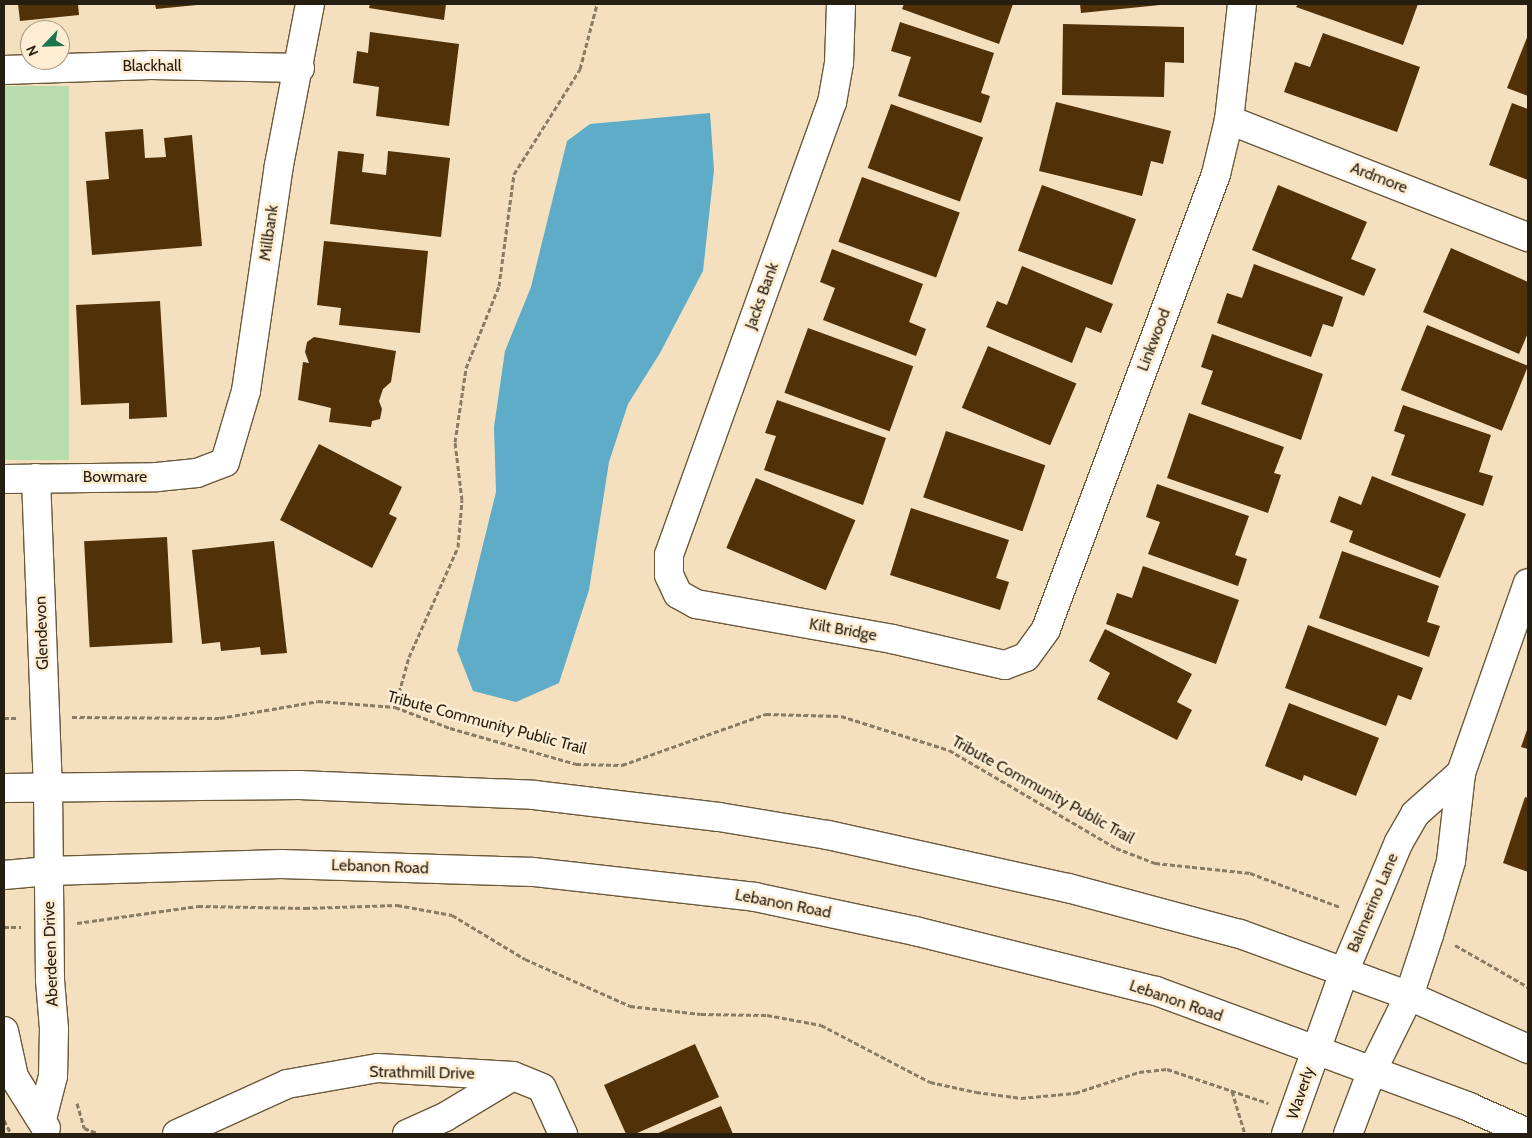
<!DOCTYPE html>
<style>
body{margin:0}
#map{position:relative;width:1532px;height:1138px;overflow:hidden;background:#f4e0be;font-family:Cabin,sans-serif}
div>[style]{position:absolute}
.green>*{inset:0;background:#baddae;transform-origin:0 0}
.water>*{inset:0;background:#5eacc8}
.building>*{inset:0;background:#513108;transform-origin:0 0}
.path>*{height:3px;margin-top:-1.5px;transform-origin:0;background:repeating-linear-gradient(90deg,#897c64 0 5px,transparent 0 7.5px)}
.roads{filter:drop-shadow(1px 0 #6a593b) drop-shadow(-1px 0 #6a593b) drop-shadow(0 1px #6a593b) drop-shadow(0 -1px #6a593b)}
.street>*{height:28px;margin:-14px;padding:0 14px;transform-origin:14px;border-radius:14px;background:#fff}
.secondary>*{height:28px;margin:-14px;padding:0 14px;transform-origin:14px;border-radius:14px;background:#fff}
span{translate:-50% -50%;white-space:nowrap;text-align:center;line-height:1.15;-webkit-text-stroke:5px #feedd2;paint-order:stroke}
.street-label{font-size:16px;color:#251e11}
.frame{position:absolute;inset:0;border:5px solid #251e11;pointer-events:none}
.north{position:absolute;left:20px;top:20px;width:50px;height:50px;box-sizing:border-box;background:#feedd2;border:1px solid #a79a85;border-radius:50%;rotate:246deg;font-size:14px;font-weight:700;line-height:20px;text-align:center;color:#251e11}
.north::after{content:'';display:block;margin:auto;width:18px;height:22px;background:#19764b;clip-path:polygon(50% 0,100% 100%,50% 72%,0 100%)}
</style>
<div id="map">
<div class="green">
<i style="left:69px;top:86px;width:374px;height:65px;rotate:90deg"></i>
</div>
<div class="water">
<i style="clip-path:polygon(710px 113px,714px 170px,703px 271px,660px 353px,628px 404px,609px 462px,589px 590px,559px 683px,516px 702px,473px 691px,457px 650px,496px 492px,494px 427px,505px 351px,531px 287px,567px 141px,590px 124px)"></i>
</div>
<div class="building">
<i style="clip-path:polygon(18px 4px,78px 4px,79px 15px,20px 21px)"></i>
<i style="clip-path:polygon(155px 4px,196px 4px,197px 5px,156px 9px)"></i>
<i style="clip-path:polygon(370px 4px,446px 4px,444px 20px,369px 8px)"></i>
<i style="clip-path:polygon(904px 4px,1013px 4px,999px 44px,902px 9px)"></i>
<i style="clip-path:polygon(1080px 4px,1160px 4px,1160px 5px,1081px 13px)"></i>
<i style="clip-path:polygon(1298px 4px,1418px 4px,1403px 45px,1296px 7px)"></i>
<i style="clip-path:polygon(900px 22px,994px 53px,981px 93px,990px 96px,981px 123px,898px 96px,911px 57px,891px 51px)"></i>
<i style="clip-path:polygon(1063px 24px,1184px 27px,1184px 63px,1165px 62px,1164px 97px,1062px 95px)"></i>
<i style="clip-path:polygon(370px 32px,459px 44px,449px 126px,376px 116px,379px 87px,353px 83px,357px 51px,368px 53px)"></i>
<i style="clip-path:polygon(1323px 33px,1420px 67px,1397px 132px,1284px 92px,1295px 62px,1310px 67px)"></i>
<i style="clip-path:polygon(1528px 35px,1528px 96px,1507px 88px)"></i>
<i style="clip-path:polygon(1056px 102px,1171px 131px,1163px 164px,1151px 161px,1142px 196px,1039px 171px)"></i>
<i style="clip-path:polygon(1512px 103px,1528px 109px,1528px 180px,1489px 165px)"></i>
<i style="left:891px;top:104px;width:98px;height:68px;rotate:20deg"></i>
<i style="clip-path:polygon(143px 129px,145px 158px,166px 157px,164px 138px,192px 135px,202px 246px,92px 255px,86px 181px,109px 179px,105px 132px)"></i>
<i style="clip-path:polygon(338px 151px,364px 154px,362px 172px,386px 175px,388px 151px,450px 158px,441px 237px,330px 224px)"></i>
<i style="left:862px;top:177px;width:104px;height:69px;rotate:20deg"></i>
<i style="left:1042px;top:185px;width:100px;height:70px;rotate:20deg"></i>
<i style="clip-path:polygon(1278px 185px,1367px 222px,1351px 259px,1376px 269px,1364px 296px,1252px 250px)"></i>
<i style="clip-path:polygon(324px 241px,428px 251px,420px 333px,339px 325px,341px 308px,317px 305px)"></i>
<i style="clip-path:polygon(1451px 248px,1528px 282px,1528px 333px,1519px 354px,1423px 312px)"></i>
<i style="clip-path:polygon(832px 249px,923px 284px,909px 322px,926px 329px,916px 356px,823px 320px,835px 288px,820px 282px)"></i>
<i style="clip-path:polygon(1254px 264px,1343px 297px,1333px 327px,1323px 324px,1311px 357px,1217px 323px,1227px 293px,1242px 298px)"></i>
<i style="clip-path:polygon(1022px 266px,1113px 304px,1101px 333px,1086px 327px,1072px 363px,986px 327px,997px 301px,1007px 305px)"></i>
<i style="clip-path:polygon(160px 301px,167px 417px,129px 419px,129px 403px,81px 405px,76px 305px)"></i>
<i style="left:1427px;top:325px;width:109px;height:70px;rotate:22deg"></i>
<i style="left:808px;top:328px;width:112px;height:69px;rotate:20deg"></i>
<i style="clip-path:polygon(1212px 334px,1323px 374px,1301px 440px,1201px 404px,1213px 371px,1201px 367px)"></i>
<i style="clip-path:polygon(314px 337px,396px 351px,391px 382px,383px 389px,379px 401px,382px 409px,380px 419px,372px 421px,371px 427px,329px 422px,331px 408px,298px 400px,303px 362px,309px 363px,305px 352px,307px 342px)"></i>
<i style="left:988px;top:346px;width:96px;height:67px;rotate:23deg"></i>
<i style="clip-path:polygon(777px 400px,886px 438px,863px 505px,764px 470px,776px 436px,765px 433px)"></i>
<i style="clip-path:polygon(1403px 405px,1491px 435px,1479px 472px,1493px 476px,1483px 506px,1391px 475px,1405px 435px,1394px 431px)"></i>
<i style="clip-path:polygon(1189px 413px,1284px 447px,1274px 473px,1281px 475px,1268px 513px,1167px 478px)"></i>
<i style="left:946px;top:431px;width:105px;height:70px;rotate:19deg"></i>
<i style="clip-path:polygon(319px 444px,402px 487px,389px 514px,397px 518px,372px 568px,280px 520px)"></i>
<i style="clip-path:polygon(1372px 476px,1466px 514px,1440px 578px,1349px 542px,1353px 531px,1330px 522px,1339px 496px,1361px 505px)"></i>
<i style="left:756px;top:478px;width:108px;height:76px;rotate:23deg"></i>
<i style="clip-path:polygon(1157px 484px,1249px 516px,1235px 555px,1247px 559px,1238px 586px,1148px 554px,1160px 522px,1146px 517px)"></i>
<i style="clip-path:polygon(911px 508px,1009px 540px,996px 578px,1009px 582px,1000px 610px,890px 575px)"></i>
<i style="left:167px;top:537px;width:106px;height:83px;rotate:87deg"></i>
<i style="clip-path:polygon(274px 541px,287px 653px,261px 655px,260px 647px,221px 651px,220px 642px,202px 644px,192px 550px)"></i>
<i style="clip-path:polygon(1342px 551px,1439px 586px,1427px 622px,1440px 626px,1429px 657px,1319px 618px)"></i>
<i style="clip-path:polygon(1143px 566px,1239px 600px,1216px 664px,1106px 624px,1117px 593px,1132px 598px)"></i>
<i style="clip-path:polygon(1308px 625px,1423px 668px,1411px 700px,1398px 695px,1386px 726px,1285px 688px)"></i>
<i style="clip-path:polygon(1105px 629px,1192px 674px,1177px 702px,1192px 710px,1177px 740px,1097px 699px,1110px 673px,1089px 661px)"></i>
<i style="clip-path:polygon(1289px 703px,1379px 738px,1356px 796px,1304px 775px,1302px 781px,1265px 766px)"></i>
<i style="clip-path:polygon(1528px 727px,1528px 749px,1521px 747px)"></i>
<i style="clip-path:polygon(1525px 797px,1528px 798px,1528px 872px,1503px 863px)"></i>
<i style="clip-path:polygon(695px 1044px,719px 1097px,635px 1134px,626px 1134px,604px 1085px)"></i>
<i style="clip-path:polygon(721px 1106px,733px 1134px,656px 1134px)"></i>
</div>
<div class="path">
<i style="left:395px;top:707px;width:52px;rotate:-74.4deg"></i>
<i style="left:409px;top:657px;width:120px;rotate:-66deg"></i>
<i style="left:458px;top:547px;width:47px;rotate:-85.1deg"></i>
<i style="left:462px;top:500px;width:58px;rotate:-96.9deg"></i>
<i style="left:455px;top:442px;width:75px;rotate:-81.5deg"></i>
<i style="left:466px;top:368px;width:88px;rotate:-68.1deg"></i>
<i style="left:499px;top:286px;width:113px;rotate:-82.4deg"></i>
<i style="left:514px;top:174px;width:124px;rotate:-57.8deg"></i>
<i style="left:580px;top:69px;width:67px;rotate:-75.3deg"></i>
<i style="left:72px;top:717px;width:148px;rotate:0.4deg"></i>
<i style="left:220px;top:718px;width:99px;rotate:-9.8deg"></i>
<i style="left:318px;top:701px;width:77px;rotate:4.5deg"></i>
<i style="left:395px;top:707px;width:59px;rotate:20.9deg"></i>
<i style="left:450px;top:728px;width:131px;rotate:15.9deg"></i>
<i style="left:576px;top:764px;width:46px;rotate:1.2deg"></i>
<i style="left:622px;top:765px;width:153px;rotate:-19.5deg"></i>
<i style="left:766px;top:714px;width:75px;rotate:1.5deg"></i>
<i style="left:841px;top:716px;width:113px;rotate:17.5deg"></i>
<i style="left:949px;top:750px;width:194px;rotate:30.4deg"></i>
<i style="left:1116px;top:848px;width:42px;rotate:21deg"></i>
<i style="left:1155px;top:863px;width:96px;rotate:6deg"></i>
<i style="left:1250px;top:873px;width:96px;rotate:20.7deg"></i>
<i style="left:4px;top:718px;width:12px"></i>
<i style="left:77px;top:923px;width:122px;rotate:-8deg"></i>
<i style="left:198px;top:906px;width:107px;rotate:1.1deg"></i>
<i style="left:305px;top:908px;width:92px;rotate:-1.9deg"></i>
<i style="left:397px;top:905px;width:56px;rotate:10.3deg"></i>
<i style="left:452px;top:915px;width:85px;rotate:31.1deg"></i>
<i style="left:525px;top:959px;width:115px;rotate:24.1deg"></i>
<i style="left:630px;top:1006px;width:71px;rotate:6.4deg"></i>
<i style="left:701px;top:1014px;width:66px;rotate:0.9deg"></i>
<i style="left:767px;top:1015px;width:55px;rotate:10.5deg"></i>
<i style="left:821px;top:1025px;width:123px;rotate:27.6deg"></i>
<i style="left:930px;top:1082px;width:47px;rotate:12.3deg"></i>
<i style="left:976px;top:1092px;width:45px;rotate:7.6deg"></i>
<i style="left:1021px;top:1098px;width:54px;rotate:-5.3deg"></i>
<i style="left:1075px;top:1093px;width:67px;rotate:-18.2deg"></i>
<i style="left:1139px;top:1072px;width:28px;rotate:-6deg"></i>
<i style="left:1167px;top:1069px;width:107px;rotate:18.6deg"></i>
<i style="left:4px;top:927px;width:17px"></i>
<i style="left:1455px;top:945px;width:84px;rotate:29.9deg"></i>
<i style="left:1232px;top:1091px;width:45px;rotate:73.2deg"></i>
<i style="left:77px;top:1103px;width:26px;rotate:74deg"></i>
<i style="left:84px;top:1128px;width:14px;rotate:21deg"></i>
<i style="left:4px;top:1120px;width:16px;rotate:63deg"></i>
</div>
<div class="roads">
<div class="street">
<i style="left:841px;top:4px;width:59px;rotate:91.9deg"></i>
<i style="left:839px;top:63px;width:40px;rotate:100deg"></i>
<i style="left:832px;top:102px;width:481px;rotate:109.8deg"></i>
<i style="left:669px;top:555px;width:20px;rotate:90deg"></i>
<i style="left:669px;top:575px;width:21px;rotate:65deg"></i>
<i style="left:678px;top:594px;width:21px;rotate:29deg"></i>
<i style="left:696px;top:604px;width:199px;rotate:10.1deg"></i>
<i style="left:892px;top:639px;width:116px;rotate:13deg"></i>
<i style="left:1005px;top:665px;width:22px;rotate:-21deg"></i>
<i style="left:1026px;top:657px;width:34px;rotate:-54deg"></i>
<i style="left:1046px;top:629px;width:486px;rotate:-69.5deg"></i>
<i style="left:1216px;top:174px;width:56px;rotate:-76.5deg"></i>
<i style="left:1229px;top:120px;width:117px;rotate:-83.6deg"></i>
<i style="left:4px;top:70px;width:147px;rotate:-1.9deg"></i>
<i style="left:151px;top:65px;width:149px;rotate:1.2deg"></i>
<i style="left:1229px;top:120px;width:321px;rotate:21.4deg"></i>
<i style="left:36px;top:478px;width:310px;rotate:87.8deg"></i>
<i style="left:48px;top:788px;width:192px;rotate:89.4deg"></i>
<i style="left:50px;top:980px;width:49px;rotate:85.3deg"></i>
<i style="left:54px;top:1029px;width:47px;rotate:91.2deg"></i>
<i style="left:53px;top:1076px;width:44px;rotate:104.3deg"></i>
<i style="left:4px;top:479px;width:153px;rotate:-0.7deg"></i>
<i style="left:157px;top:477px;width:40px;rotate:-5.7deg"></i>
<i style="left:197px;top:473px;width:30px;rotate:-21deg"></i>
<i style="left:225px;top:462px;width:74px;rotate:-73.5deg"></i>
<i style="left:246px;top:391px;width:228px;rotate:-81.7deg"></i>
<i style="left:279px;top:165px;width:164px;rotate:-79.1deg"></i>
<i style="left:4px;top:1031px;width:47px;rotate:77.7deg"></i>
<i style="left:14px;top:1077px;width:60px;rotate:57.9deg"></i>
<i style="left:177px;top:1134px;width:121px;rotate:-24.4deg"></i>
<i style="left:287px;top:1084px;width:92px;rotate:-10deg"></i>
<i style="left:378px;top:1068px;width:135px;rotate:3.4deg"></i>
<i style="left:513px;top:1076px;width:31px;rotate:22deg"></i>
<i style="left:542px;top:1088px;width:51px;rotate:65.5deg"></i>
<i style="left:407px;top:1134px;width:42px;rotate:-24.1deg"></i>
<i style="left:445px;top:1117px;width:79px;rotate:-31.1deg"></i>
<i style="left:1286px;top:1134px;width:172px;rotate:-70.3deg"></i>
<i style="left:1344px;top:972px;width:141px;rotate:-67.1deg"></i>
<i style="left:1399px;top:842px;width:32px;rotate:-60deg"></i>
<i style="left:1415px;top:814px;width:62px;rotate:-41.7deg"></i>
<i style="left:1348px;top:1134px;width:65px;rotate:-69.3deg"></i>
<i style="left:1371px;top:1073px;width:86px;rotate:-63.7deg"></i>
<i style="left:1409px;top:996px;width:64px;rotate:-71.8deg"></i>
<i style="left:1429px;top:935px;width:77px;rotate:-73.4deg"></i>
<i style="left:1451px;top:861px;width:89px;rotate:-83.5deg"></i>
<i style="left:1461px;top:773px;width:201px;rotate:-70.6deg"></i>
</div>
<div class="secondary">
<i style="left:4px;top:788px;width:295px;rotate:-0.6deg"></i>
<i style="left:299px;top:785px;width:235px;rotate:2.4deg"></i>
<i style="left:534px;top:795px;width:186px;rotate:6.8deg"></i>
<i style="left:719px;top:817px;width:110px;rotate:9.4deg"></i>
<i style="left:828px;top:835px;width:246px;rotate:12.5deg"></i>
<i style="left:1068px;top:888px;width:178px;rotate:15deg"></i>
<i style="left:1240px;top:934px;width:180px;rotate:20.1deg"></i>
<i style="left:1409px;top:996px;width:130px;rotate:24deg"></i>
<i style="left:4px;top:875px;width:45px;rotate:-5.1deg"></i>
<i style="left:49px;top:871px;width:232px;rotate:-1.7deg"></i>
<i style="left:281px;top:864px;width:252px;rotate:1.8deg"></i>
<i style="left:533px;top:872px;width:223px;rotate:6.4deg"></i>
<i style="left:755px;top:897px;width:164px;rotate:12deg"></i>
<i style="left:915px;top:931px;width:248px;rotate:14deg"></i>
<i style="left:1156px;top:991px;width:334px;rotate:20.3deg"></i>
<i style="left:1469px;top:1107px;width:64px;rotate:23.8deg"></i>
</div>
</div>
<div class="street-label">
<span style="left:152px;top:66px">Blackhall</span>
<span style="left:1379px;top:178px;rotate:21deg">Ardmore</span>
<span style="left:269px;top:233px;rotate:-82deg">Millbank</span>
<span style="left:762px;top:296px;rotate:-70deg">Jacks Bank</span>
<span style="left:1154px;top:340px;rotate:-69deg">Linkwood</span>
<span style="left:115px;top:477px">Bowmare</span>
<span style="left:843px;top:630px;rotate:10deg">Kilt Bridge</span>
<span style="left:42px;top:633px;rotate:-92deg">Glendevon</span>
<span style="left:487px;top:723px;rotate:15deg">Tribute Community Public Trail</span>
<span style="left:1043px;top:790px;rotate:29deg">Tribute Community Public Trail</span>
<span style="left:380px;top:867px;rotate:2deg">Lebanon Road</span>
<span style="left:1373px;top:903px;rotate:-67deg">Balmerino Lane</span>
<span style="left:783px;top:904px;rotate:11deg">Lebanon Road</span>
<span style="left:51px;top:954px;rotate:-92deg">Aberdeen Drive</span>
<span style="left:1176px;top:1001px;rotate:19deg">Lebanon Road</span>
<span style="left:422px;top:1073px;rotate:1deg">Strathmill Drive</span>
<span style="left:1301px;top:1093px;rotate:-71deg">Waverly</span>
</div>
<div class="frame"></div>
<div class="north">N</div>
</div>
